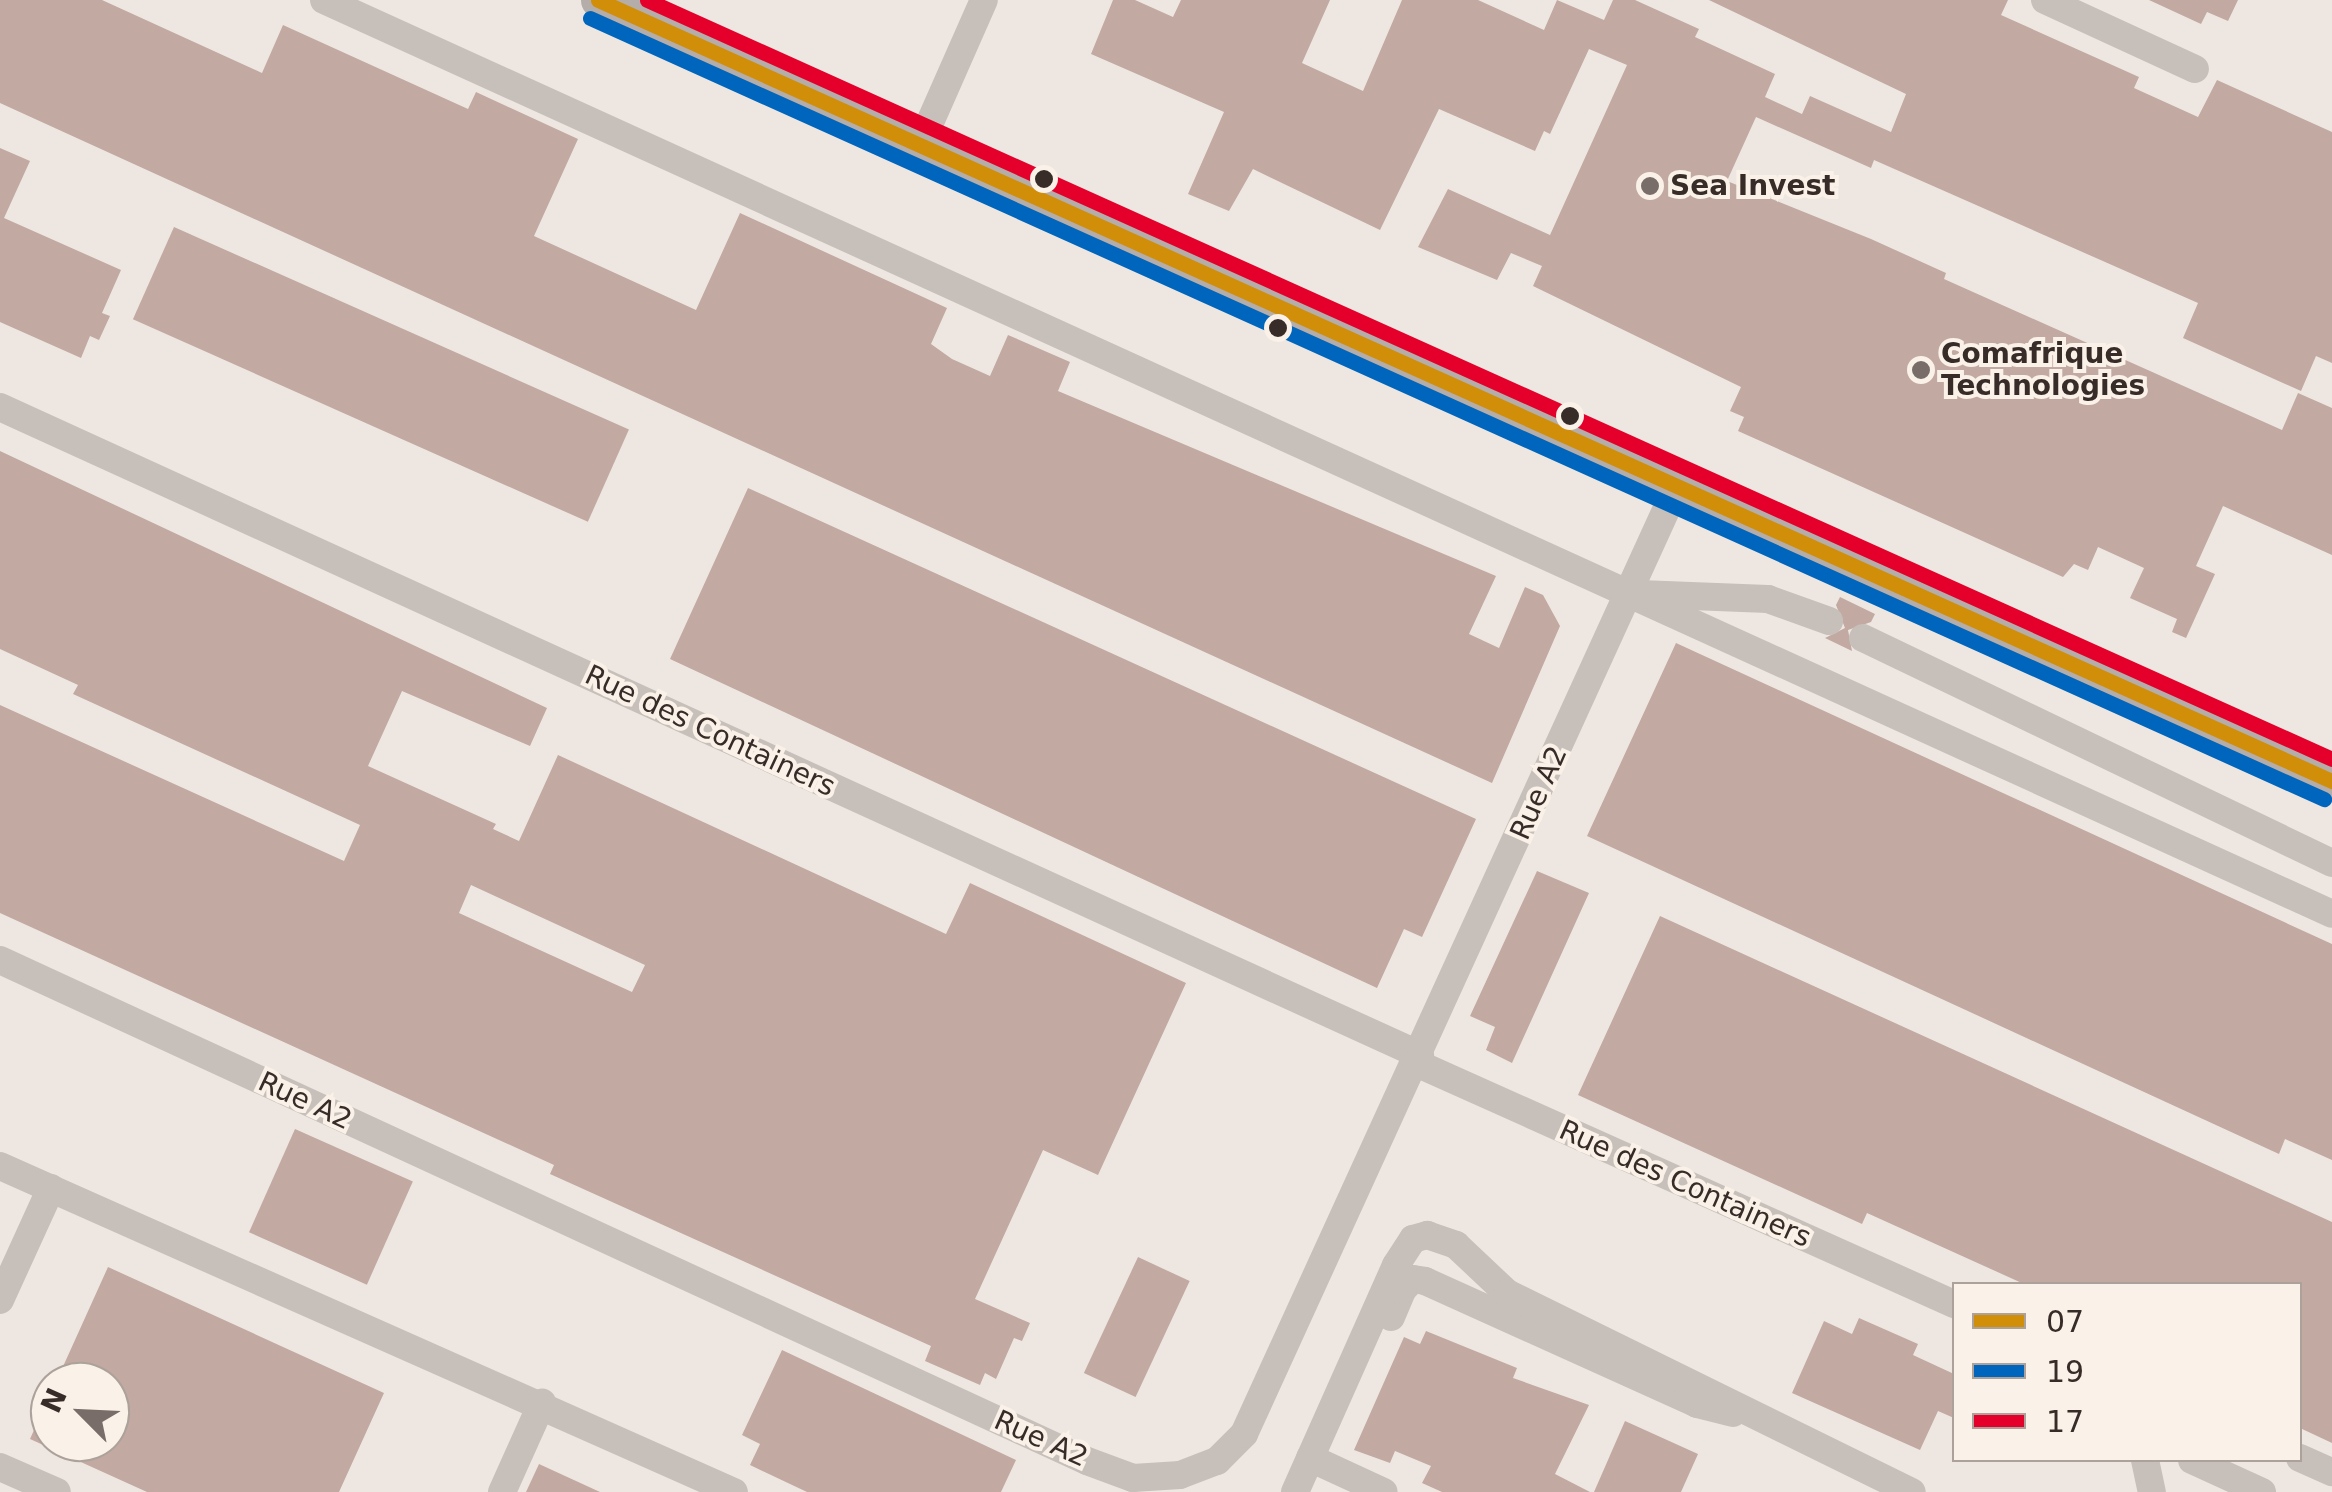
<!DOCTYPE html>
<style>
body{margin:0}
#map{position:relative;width:2332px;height:1492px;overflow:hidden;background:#eee7e1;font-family:"DejaVu Sans",sans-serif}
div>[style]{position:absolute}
.building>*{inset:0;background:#c2a9a2;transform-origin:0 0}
.minor>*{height:28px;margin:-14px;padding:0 14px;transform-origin:14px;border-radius:14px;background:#c7bfba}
.major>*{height:35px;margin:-17.5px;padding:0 17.5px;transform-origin:17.5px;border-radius:17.5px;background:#b5ada9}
.bus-1>*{height:15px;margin:-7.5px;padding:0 7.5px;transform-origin:7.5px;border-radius:7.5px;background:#d18e08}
.bus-2>*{height:15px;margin:-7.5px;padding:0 7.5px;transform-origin:7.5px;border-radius:7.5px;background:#0065bd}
.bus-3>*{height:15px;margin:-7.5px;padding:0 7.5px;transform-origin:7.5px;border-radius:7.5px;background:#e4002b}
.dots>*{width:28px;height:28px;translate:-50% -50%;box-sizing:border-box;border:5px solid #faf1e8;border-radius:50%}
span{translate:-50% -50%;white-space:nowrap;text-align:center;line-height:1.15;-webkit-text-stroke:8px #faf1e8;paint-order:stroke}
.poi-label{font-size:28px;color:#382c28;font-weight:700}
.left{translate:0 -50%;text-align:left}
.street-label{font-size:28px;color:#382c28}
.legend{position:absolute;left:1952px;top:1282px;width:350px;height:180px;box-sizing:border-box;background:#faf1e8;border:2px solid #aca29b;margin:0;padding:12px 18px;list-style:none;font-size:30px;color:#382c28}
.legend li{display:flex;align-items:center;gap:20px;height:50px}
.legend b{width:50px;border:2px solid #aca29b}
.north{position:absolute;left:30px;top:1362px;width:100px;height:100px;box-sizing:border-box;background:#faf1e8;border:2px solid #aca29b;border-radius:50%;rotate:294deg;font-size:28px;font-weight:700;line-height:40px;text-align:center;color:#382c28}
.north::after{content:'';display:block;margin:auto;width:35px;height:45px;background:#786d69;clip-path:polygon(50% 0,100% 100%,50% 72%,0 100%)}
</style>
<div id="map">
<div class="building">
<i style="clip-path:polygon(0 0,102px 0,262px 73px,283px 25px,468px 109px,476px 92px,578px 139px,534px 236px,696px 310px,740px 213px,947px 308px,931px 344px,952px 359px,990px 376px,1008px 335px,1070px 362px,1058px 391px,1496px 576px,1469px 634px,1499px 648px,1525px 587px,1543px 595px,1560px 626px,1492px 783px,0 103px)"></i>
<i style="clip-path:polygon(1113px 0,1135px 0,1173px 17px,1181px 0,1330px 0,1302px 63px,1363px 91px,1402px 0,1478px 0,1544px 30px,1557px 0,1604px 20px,1613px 0,1635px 0,1699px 29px,1695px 37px,1775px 74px,1765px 97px,1802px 114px,1810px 96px,1891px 132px,1906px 94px,1709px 0,2008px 0,2001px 15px,2139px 77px,2134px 88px,2198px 117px,2217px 80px,2332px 132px,2332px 363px,2316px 356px,2301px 391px,2183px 338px,2198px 303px,1874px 160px,1871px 168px,1756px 117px,1727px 181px,1871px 239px,1946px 273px,1944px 279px,2282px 430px,2298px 393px,2332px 408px,2332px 555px,2223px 506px,2196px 566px,2215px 574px,2186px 638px,2172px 632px,2177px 619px,2130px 598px,2144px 568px,2098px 547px,2088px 570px,2074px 564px,2063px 577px,1738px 431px,1744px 417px,1730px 411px,1741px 387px,1533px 286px,1542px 266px,1511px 253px,1497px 280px,1418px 247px,1448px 189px,1550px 235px,1627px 65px,1589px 49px,1550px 134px,1544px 131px,1535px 151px,1439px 109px,1380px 230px,1253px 169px,1229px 211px,1188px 194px,1224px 112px,1091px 54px)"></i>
<i style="clip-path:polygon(2149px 0,2238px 0,2228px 21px,2207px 12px,2201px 24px)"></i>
<i style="clip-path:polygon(0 148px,30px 161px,4px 218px,121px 270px,102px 313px,110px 316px,99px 340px,90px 336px,81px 358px,0 322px)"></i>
<i style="left:174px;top:227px;width:498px;height:101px;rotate:24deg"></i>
<i style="clip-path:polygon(evenodd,0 451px,547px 708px,530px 746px,402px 691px,368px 766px,496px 824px,493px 829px,519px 841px,558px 755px,946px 934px,970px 883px,1186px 983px,1098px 1175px,1043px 1150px,975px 1299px,1030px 1323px,1022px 1341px,1014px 1338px,996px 1379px,985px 1373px,980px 1385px,925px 1361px,931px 1346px,550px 1174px,554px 1165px,0 913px,0 705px,344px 861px,360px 825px,73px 694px,78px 685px,0 649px,0 451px,471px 885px,645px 965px,632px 992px,459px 913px,471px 885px)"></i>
<i style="clip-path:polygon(748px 488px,1476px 819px,1422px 937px,1404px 929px,1377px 988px,670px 659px)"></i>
<i style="clip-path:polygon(1840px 597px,1875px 614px,1871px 622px,1848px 630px,1852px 651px,1825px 638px,1845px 628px,1836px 605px)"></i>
<i style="clip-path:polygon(1676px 643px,2332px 944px,2332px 1160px,2285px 1139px,2279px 1154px,1587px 836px)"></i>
<i style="clip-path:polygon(1537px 871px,1589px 893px,1512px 1063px,1486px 1050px,1495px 1027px,1470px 1016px)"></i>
<i style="clip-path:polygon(1660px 916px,2332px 1222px,2332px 1443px,2300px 1428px,2300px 1284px,2024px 1284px,1867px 1213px,1862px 1224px,1578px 1095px)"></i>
<i style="left:295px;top:1129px;width:129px;height:113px;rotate:24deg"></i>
<i style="left:1138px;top:1257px;width:57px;height:128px;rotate:25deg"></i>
<i style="clip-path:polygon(108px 1267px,384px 1393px,339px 1492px,147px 1492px,30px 1439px,50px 1394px,50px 1442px,110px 1442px,110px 1382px,56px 1382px)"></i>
<i style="clip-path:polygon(1859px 1318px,1918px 1344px,1913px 1355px,1954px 1374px,1954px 1418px,1938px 1411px,1920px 1450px,1792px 1393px,1824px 1321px,1852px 1334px)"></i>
<i style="clip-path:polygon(1426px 1331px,1517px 1368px,1513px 1378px,1589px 1405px,1555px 1474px,1590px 1492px,1442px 1492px,1422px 1483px,1431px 1466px,1395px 1451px,1390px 1463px,1354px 1450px,1404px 1337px,1420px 1344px)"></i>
<i style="clip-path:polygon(782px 1350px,1016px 1460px,1001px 1492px,807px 1492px,750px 1465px,760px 1444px,742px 1435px)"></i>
<i style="clip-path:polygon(1625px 1421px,1698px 1454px,1681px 1492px,1594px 1492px)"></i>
<i style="clip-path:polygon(539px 1464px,600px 1492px,526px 1492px)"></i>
</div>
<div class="minor">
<i style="left:324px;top:0;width:2206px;rotate:24.47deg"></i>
<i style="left:2045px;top:0;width:165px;rotate:24.7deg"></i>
<i style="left:920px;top:145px;width:158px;rotate:-66.2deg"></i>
<i style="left:0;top:407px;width:1561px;rotate:24.53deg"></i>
<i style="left:1640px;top:594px;width:128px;rotate:2.2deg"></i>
<i style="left:1768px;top:599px;width:65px;rotate:19.8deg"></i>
<i style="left:1863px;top:638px;width:520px;rotate:25.63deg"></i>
<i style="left:0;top:960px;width:1197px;rotate:24.75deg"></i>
<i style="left:1087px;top:1461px;width:49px;rotate:20.3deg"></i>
<i style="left:1133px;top:1478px;width:47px;rotate:-3.7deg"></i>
<i style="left:1180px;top:1475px;width:40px;rotate:-21deg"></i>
<i style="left:1217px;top:1461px;width:38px;rotate:-45deg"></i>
<i style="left:1244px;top:1434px;width:1042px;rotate:-65.45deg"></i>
<i style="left:1416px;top:1063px;width:590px;rotate:24.13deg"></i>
<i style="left:0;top:1166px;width:803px;rotate:23.95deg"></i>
<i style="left:0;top:1300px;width:123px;rotate:-65.5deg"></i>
<i style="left:1391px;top:1317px;width:30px;rotate:-67deg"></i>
<i style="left:1403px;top:1289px;width:14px;rotate:-45deg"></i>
<i style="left:1413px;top:1279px;width:12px;rotate:9deg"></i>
<i style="left:1425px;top:1281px;width:299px;rotate:24.3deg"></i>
<i style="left:1697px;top:1404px;width:37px;rotate:14deg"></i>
<i style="left:1310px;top:1458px;width:81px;rotate:24.7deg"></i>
<i style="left:2300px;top:1458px;width:35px;rotate:24deg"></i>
<i style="left:2145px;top:1460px;width:33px;rotate:78deg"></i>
<i style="left:2192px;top:1460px;width:77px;rotate:24.6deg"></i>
<i style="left:0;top:1467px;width:62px;rotate:23.7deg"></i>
<i style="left:502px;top:1492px;width:98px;rotate:-65.8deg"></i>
<i style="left:1295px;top:1492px;width:248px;rotate:-66deg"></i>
<i style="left:1396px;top:1265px;width:31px;rotate:-57deg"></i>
<i style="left:1413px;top:1239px;width:15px;rotate:-16deg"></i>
<i style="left:1427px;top:1235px;width:31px;rotate:19deg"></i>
<i style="left:1456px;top:1245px;width:70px;rotate:43.3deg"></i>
<i style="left:1507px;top:1293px;width:451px;rotate:26.2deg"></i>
</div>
<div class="major">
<i style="left:598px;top:0;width:1902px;rotate:24.25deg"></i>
</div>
<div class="bus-1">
<i style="left:598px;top:0;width:1902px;rotate:24.25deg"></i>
</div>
<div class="bus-2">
<i style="left:590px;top:18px;width:1902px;rotate:24.25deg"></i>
</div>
<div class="bus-3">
<i style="left:647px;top:0;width:1848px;rotate:24.25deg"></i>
</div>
<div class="dots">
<i style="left:1044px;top:179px;background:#382c28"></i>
<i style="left:1650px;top:186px;background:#786d69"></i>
<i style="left:1278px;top:328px;background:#382c28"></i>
<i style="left:1921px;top:370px;background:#786d69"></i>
<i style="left:1570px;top:416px;background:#382c28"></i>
</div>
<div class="poi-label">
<span class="left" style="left:1670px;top:186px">Sea Invest</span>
<span class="left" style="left:1941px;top:370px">Comafrique<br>Technologies</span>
</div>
<div class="street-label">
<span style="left:710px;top:731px;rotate:25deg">Rue des Containers</span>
<span style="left:1539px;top:793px;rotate:-66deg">Rue A2</span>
<span style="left:305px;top:1101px;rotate:25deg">Rue A2</span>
<span style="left:1685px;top:1184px;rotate:24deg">Rue des Containers</span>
<span style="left:1041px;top:1439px;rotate:24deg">Rue A2</span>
</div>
<ul class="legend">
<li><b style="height:12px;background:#d18e08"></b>07</li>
<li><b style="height:12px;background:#0065bd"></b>19</li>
<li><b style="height:12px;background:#e4002b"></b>17</li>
</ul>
<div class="north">N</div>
</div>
